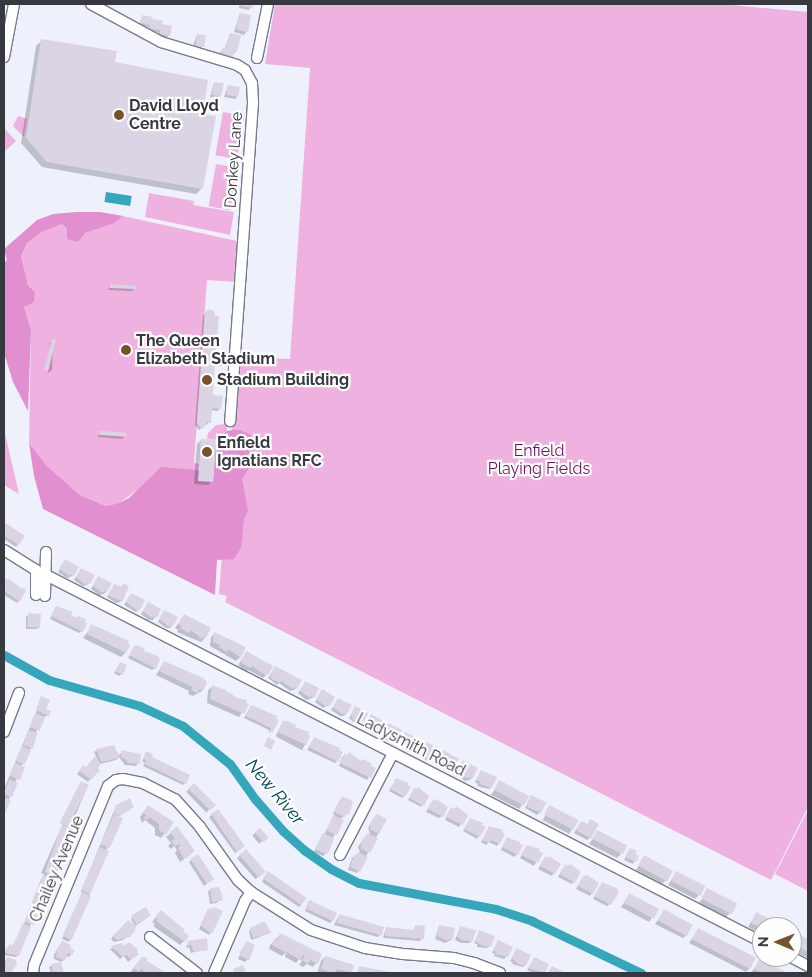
<!DOCTYPE html>
<style>
body{margin:0}
#map{position:relative;width:812px;height:977px;overflow:hidden;background:#eef1fc;font-family:Raleway,sans-serif}
div>[style]{position:absolute}
.green>*{inset:0;background:#efb1e0;transform-origin:0 0}
.forest>*{inset:0;background:#e28fcf}
.water>*{inset:0;background:#35a7bc;transform-origin:0 0}
.shadow>*{inset:0;background:#0003;transform-origin:0 0}
.canal>*{height:9px;margin:-4.5px;padding:0 4.5px;transform-origin:4.5px;border-radius:4.5px;background:#35a7bc}
.building>*{inset:0;background:#dbd4e5;transform-origin:0 0}
.roads{filter:drop-shadow(1px 0 #767b8b) drop-shadow(-1px 0 #767b8b) drop-shadow(0 1px #767b8b) drop-shadow(0 -1px #767b8b)}
.minor>*{height:10px;margin:-5px;padding:0 5px;transform-origin:5px;border-radius:5px;background:#fff}
.dots>*{width:14px;height:14px;translate:-50% -50%;box-sizing:border-box;border:2px solid #fefefe;border-radius:50%}
span{translate:-50% -50%;white-space:nowrap;text-align:center;line-height:1.15;-webkit-text-stroke:4.5px #fefefe;paint-order:stroke}
.poi-label{font-size:16px;color:#373940;font-weight:700}
.left{translate:0 -50%;text-align:left}
.street-label{font-size:16px;color:#373940}
.park-label{font-size:16px;color:#730f64}
.water-label{font-size:18px;color:#014853;font-style:italic}
.frame{position:absolute;inset:0;border:5px solid #373940;pointer-events:none}
.north{position:absolute;left:752px;top:917px;width:50px;height:50px;box-sizing:border-box;background:#fefefe;border:1px solid #aeafb2;border-radius:50%;rotate:271deg;font-size:14px;font-weight:700;line-height:20px;text-align:center;color:#373940}
.north::after{content:'';display:block;margin:auto;width:18px;height:22px;background:#76532c;clip-path:polygon(50% 0,100% 100%,50% 72%,0 100%)}
</style>
<div id="map">
<div class="green">
<i style="clip-path:polygon(275px 4px,720px 4px,808px 12px,808px 807px,771px 880px,225px 602px,227px 596px,219px 594px,232px 424px,236px 424px,241px 357px,290px 359px,310px 68px,265px 64px)"></i>
<i style="left:223px;top:112px;width:22px;height:44px;rotate:10deg"></i>
<i style="clip-path:polygon(18px 116px,27px 119px,24px 137px,13px 126px)"></i>
<i style="clip-path:polygon(4px 128px,16px 141px,4px 152px)"></i>
<i style="left:216px;top:164px;width:22px;height:43px;rotate:10deg"></i>
<i style="clip-path:polygon(149px 193px,194px 201px,193px 205px,234px 212px,230px 235px,145px 217px)"></i>
<i style="clip-path:polygon(123px 216px,237px 241px,234px 280px,236px 282px,207px 280px,194px 463px,199px 464px,198px 470px,143px 486px,119px 503px,106px 506px,80px 495px,47px 466px,29px 443px,31px 330px,24px 307px,35px 292px,28px 285px,21px 256px,27px 243px,42px 232px,62px 224px,67px 229px,85px 233px,115px 223px)"></i>
<i style="clip-path:polygon(227px 424px,227px 431px,219px 440px,207px 439px,208px 433px,216px 425px)"></i>
<i style="clip-path:polygon(4px 429px,19px 494px,4px 485px)"></i>
<i style="clip-path:polygon(808px 810px,808px 891px,775px 874px)"></i>
</div>
<div class="forest">
<i style="clip-path:polygon(76px 212px,100px 212px,123px 216px,115px 223px,85px 233px,78px 242px,67px 239px,67px 229px,62px 224px,42px 232px,27px 243px,21px 256px,28px 285px,35px 292px,34px 302px,24px 307px,31px 330px,28px 411px,13px 382px,4px 353px,4px 263px,7px 260px,4px 249px,37px 220px,53px 214px)"></i>
<i style="clip-path:polygon(233px 430px,240px 430px,251px 435px,253px 441px,250px 449px,252px 464px,242px 479px,248px 510px,244px 520px,241px 548px,234px 559px,217px 560px,215px 595px,43px 509px,34px 476px,29px 443px,47px 466px,80px 495px,106px 506px,119px 503px,129px 498px,161px 467px,198px 470px,213px 482px,216px 440px,227px 431px)"></i>
</div>
<div class="water">
<i style="left:106px;top:192px;width:26px;height:10px;rotate:9deg"></i>
</div>
<div class="shadow">
<i style="clip-path:polygon(240px 4px,252px 4px,249px 10px,239px 8px)"></i>
<i style="clip-path:polygon(240px 14px,246px 32px,244px 35px,234px 32px)"></i>
<i style="clip-path:polygon(142px 17px,161px 25px,169px 35px,166px 38px,158px 36px,158px 32px,148px 31px,149px 27px,139px 25px)"></i>
<i style="clip-path:polygon(230px 34px,236px 51px,229px 59px,219px 56px,220px 52px,224px 50px)"></i>
<i style="clip-path:polygon(197px 35px,202px 47px,199px 49px,192px 48px)"></i>
<i style="clip-path:polygon(42px 40px,114px 63px,201px 115px,215px 117px,201px 189px,196px 194px,42px 167px,21px 143px,36px 46px)"></i>
<i style="clip-path:polygon(214px 83px,220px 96px,218px 98px,210px 97px)"></i>
<i style="clip-path:polygon(228px 86px,237px 97px,235px 99px,224px 97px)"></i>
<i style="clip-path:polygon(111px 285px,134px 289px,132px 291px,108px 290px)"></i>
<i style="clip-path:polygon(209px 310px,214px 353px,223px 364px,221px 366px,214px 366px,212px 397px,220px 408px,218px 411px,211px 410px,210px 422px,199px 430px,195px 425px,203px 316px)"></i>
<i style="clip-path:polygon(53px 341px,52px 370px,48px 373px,50px 343px)"></i>
<i style="clip-path:polygon(100px 433px,125px 436px,122px 439px,98px 437px)"></i>
<i style="clip-path:polygon(201px 440px,212px 481px,208px 485px,194px 484px,197px 444px)"></i>
<i style="clip-path:polygon(4px 524px,23px 536px,16px 547px,4px 539px)"></i>
<i style="clip-path:polygon(65px 561px,73px 575px,70px 577px,67px 578px,58px 572px)"></i>
<i style="clip-path:polygon(81px 570px,89px 583px,87px 585px,83px 586px,74px 580px)"></i>
<i style="clip-path:polygon(98px 577px,106px 592px,104px 594px,99px 595px,91px 589px)"></i>
<i style="clip-path:polygon(4px 579px,25px 592px,17px 603px,4px 595px)"></i>
<i style="clip-path:polygon(114px 585px,121px 587px,124px 585px,122px 600px,120px 602px,116px 603px,107px 597px)"></i>
<i style="clip-path:polygon(129px 597px,139px 609px,136px 612px,124px 605px)"></i>
<i style="clip-path:polygon(148px 603px,160px 609px,153px 620px,149px 620px,141px 614px)"></i>
<i style="clip-path:polygon(54px 610px,70px 616px,82px 631px,79px 633px,50px 619px)"></i>
<i style="clip-path:polygon(162px 614px,172px 625px,170px 628px,166px 628px,158px 622px)"></i>
<i style="clip-path:polygon(28px 615px,39px 627px,37px 629px,26px 629px,26px 617px)"></i>
<i style="clip-path:polygon(184px 615px,205px 638px,201px 642px,177px 632px,178px 630px,175px 628px)"></i>
<i style="clip-path:polygon(92px 626px,127px 642px,129px 645px,125px 653px,121px 657px,83px 638px)"></i>
<i style="clip-path:polygon(215px 633px,240px 657px,236px 661px,210px 646px,211px 637px)"></i>
<i style="clip-path:polygon(135px 647px,155px 668px,152px 670px,128px 658px)"></i>
<i style="clip-path:polygon(246px 653px,268px 673px,263px 678px,248px 670px,246px 672px,238px 665px)"></i>
<i style="clip-path:polygon(164px 662px,206px 683px,202px 691px,193px 696px,188px 694px,189px 691px,156px 675px)"></i>
<i style="clip-path:polygon(120px 663px,122px 674px,119px 676px,114px 673px)"></i>
<i style="clip-path:polygon(275px 667px,296px 688px,294px 690px,290px 691px,279px 683px,277px 685px,268px 678px)"></i>
<i style="clip-path:polygon(305px 683px,313px 697px,310px 699px,306px 700px,298px 693px)"></i>
<i style="clip-path:polygon(212px 687px,247px 705px,239px 717px,207px 703px,208px 690px)"></i>
<i style="clip-path:polygon(322px 691px,329px 705px,323px 708px,315px 702px)"></i>
<i style="clip-path:polygon(42px 698px,48px 715px,44px 717px,35px 734px,31px 748px,21px 767px,4px 813px,4px 789px)"></i>
<i style="clip-path:polygon(338px 699px,346px 713px,344px 716px,340px 716px,331px 710px)"></i>
<i style="clip-path:polygon(251px 706px,275px 717px,270px 734px,269px 730px,244px 718px)"></i>
<i style="clip-path:polygon(355px 708px,363px 721px,356px 724px,349px 718px)"></i>
<i style="clip-path:polygon(369px 718px,379px 731px,377px 733px,365px 727px)"></i>
<i style="left:283px;top:722px;width:30px;height:16px;rotate:28deg"></i>
<i style="clip-path:polygon(388px 724px,396px 739px,394px 742px,390px 742px,381px 736px)"></i>
<i style="clip-path:polygon(403px 736px,415px 749px,412px 751px,408px 752px,399px 745px)"></i>
<i style="clip-path:polygon(314px 738px,330px 747px,337px 761px,335px 763px,307px 750px)"></i>
<i style="clip-path:polygon(422px 745px,438px 750px,431px 761px,427px 761px,418px 754px)"></i>
<i style="clip-path:polygon(97px 750px,118px 756px,122px 752px,138px 763px,136px 766px,125px 765px,119px 757px,116px 760px,100px 764px,96px 769px,98px 770px,88px 782px,77px 774px,81px 769px,99px 763px,94px 752px)"></i>
<i style="clip-path:polygon(147px 753px,185px 783px,183px 785px,143px 766px,145px 763px,142px 761px)"></i>
<i style="clip-path:polygon(349px 754px,374px 769px,367px 780px,339px 766px,342px 757px)"></i>
<i style="clip-path:polygon(441px 754px,453px 769px,450px 771px,436px 764px)"></i>
<i style="clip-path:polygon(463px 762px,472px 778px,469px 780px,465px 781px,455px 774px)"></i>
<i style="clip-path:polygon(481px 771px,491px 787px,489px 789px,477px 786px,478px 784px,475px 782px)"></i>
<i style="clip-path:polygon(396px 780px,404px 796px,402px 798px,389px 791px)"></i>
<i style="clip-path:polygon(500px 782px,522px 805px,519px 809px,491px 795px)"></i>
<i style="clip-path:polygon(81px 783px,88px 785px,18px 955px,16px 957px,4px 955px,7px 948px,12px 947px,24px 924px,41px 879px,45px 875px,41px 873px)"></i>
<i style="left:194px;top:784px;width:29px;height:11px;rotate:46deg"></i>
<i style="clip-path:polygon(414px 789px,425px 793px,421px 807px,408px 800px)"></i>
<i style="clip-path:polygon(529px 799px,540px 812px,537px 815px,525px 808px)"></i>
<i style="clip-path:polygon(340px 800px,347px 814px,340px 819px,328px 852px,323px 856px,314px 852px,335px 815px,333px 814px)"></i>
<i style="clip-path:polygon(431px 803px,442px 816px,439px 818px,426px 812px)"></i>
<i style="clip-path:polygon(116px 806px,131px 809px,118px 817px,121px 818px,106px 850px,90px 893px,69px 942px,62px 939px,83px 893px,81px 892px)"></i>
<i style="clip-path:polygon(148px 806px,173px 823px,161px 838px,155px 835px,155px 828px,145px 820px,142px 823px,140px 817px)"></i>
<i style="left:550px;top:806px;width:30px;height:16px;rotate:27deg"></i>
<i style="clip-path:polygon(456px 808px,466px 815px,459px 827px,445px 820px,449px 811px)"></i>
<i style="clip-path:polygon(218px 810px,241px 849px,235px 853px,209px 817px)"></i>
<i style="clip-path:polygon(374px 818px,386px 819px,357px 873px,348px 870px,352px 858px,360px 852px,358px 847px,363px 839px,370px 833px,368px 828px)"></i>
<i style="clip-path:polygon(470px 820px,479px 836px,477px 839px,463px 831px)"></i>
<i style="clip-path:polygon(590px 821px,590px 838px,587px 840px,574px 833px,581px 822px,587px 825px)"></i>
<i style="clip-path:polygon(489px 827px,499px 843px,497px 846px,489px 842px,486px 845px,481px 842px)"></i>
<i style="clip-path:polygon(177px 828px,190px 855px,180px 862px,175px 853px,177px 850px,174px 846px,171px 849px,168px 846px,171px 843px,166px 837px)"></i>
<i style="left:260px;top:829px;width:11px;height:10px;rotate:52deg"></i>
<i style="clip-path:polygon(598px 831px,621px 854px,617px 858px,589px 844px)"></i>
<i style="clip-path:polygon(505px 841px,517px 854px,514px 857px,501px 850px)"></i>
<i style="left:527px;top:846px;width:16px;height:14px;rotate:30deg"></i>
<i style="clip-path:polygon(630px 849px,637px 857px,633px 864px,624px 860px)"></i>
<i style="left:245px;top:851px;width:28px;height:11px;rotate:48deg"></i>
<i style="clip-path:polygon(644px 857px,666px 880px,662px 884px,636px 870px)"></i>
<i style="clip-path:polygon(191px 860px,210px 881px,204px 886px,189px 862px)"></i>
<i style="clip-path:polygon(543px 860px,559px 864px,552px 876px,538px 869px)"></i>
<i style="clip-path:polygon(568px 867px,574px 882px,572px 884px,558px 877px,563px 868px)"></i>
<i style="clip-path:polygon(676px 873px,699px 895px,695px 899px,668px 885px)"></i>
<i style="clip-path:polygon(266px 875px,305px 898px,301px 905px,299px 907px,262px 882px)"></i>
<i style="clip-path:polygon(583px 877px,592px 893px,590px 896px,576px 889px)"></i>
<i style="clip-path:polygon(602px 884px,610px 904px,607px 906px,593px 899px)"></i>
<i style="clip-path:polygon(211px 889px,221px 891px,221px 898px,217px 903px,210px 904px,208px 891px)"></i>
<i style="clip-path:polygon(708px 890px,730px 913px,726px 917px,699px 903px)"></i>
<i style="clip-path:polygon(629px 895px,652px 918px,649px 922px,621px 907px)"></i>
<i style="clip-path:polygon(309px 902px,332px 921px,330px 923px,305px 911px)"></i>
<i style="clip-path:polygon(208px 909px,221px 912px,209px 935px,199px 929px)"></i>
<i style="clip-path:polygon(664px 911px,687px 935px,683px 938px,655px 924px)"></i>
<i style="clip-path:polygon(756px 914px,762px 927px,762px 934px,748px 927px)"></i>
<i style="clip-path:polygon(339px 915px,380px 935px,378px 937px,334px 925px)"></i>
<i style="clip-path:polygon(157px 916px,182px 932px,184px 941px,180px 945px,153px 926px,155px 924px,152px 922px)"></i>
<i style="clip-path:polygon(133px 917px,147px 918px,135px 926px,131px 919px)"></i>
<i style="clip-path:polygon(439px 926px,452px 939px,449px 941px,445px 943px,435px 939px)"></i>
<i style="clip-path:polygon(415px 927px,422px 938px,420px 941px,383px 938px,386px 928px,413px 931px)"></i>
<i style="clip-path:polygon(460px 927px,472px 941px,469px 943px,461px 943px,455px 940px)"></i>
<i style="clip-path:polygon(251px 929px,270px 933px,251px 940px,249px 931px)"></i>
<i style="clip-path:polygon(134px 930px,123px 940px,114px 942px,111px 939px,114px 935px)"></i>
<i style="clip-path:polygon(698px 930px,754px 959px,750px 968px,746px 972px,689px 943px)"></i>
<i style="clip-path:polygon(480px 932px,490px 946px,487px 948px,477px 947px,477px 944px,474px 943px)"></i>
<i style="clip-path:polygon(792px 932px,808px 940px,808px 958px,792px 950px)"></i>
<i style="clip-path:polygon(280px 935px,316px 963px,313px 967px,307px 964px,303px 967px,299px 965px,302px 961px,299px 959px,296px 963px,285px 957px,286px 952px,282px 956px,269px 949px,270px 945px)"></i>
<i style="clip-path:polygon(498px 941px,507px 956px,504px 959px,494px 956px,495px 954px,492px 953px)"></i>
<i style="clip-path:polygon(188px 943px,205px 949px,191px 953px,189px 947px,186px 948px)"></i>
<i style="clip-path:polygon(121px 944px,137px 954px,128px 962px,124px 956px,120px 959px,110px 949px)"></i>
<i style="clip-path:polygon(60px 945px,73px 951px,69px 957px,66px 956px,62px 962px,54px 959px,54px 955px)"></i>
<i style="clip-path:polygon(244px 945px,248px 959px,245px 962px,238px 959px)"></i>
<i style="clip-path:polygon(517px 950px,525px 965px,523px 967px,512px 964px,513px 962px,510px 961px)"></i>
<i style="clip-path:polygon(325px 957px,353px 966px,351px 973px,317px 973px,321px 961px)"></i>
<i style="clip-path:polygon(7px 958px,16px 963px,10px 973px,4px 973px,4px 964px)"></i>
<i style="clip-path:polygon(535px 958px,547px 965px,543px 973px,533px 973px,527px 970px)"></i>
<i style="clip-path:polygon(760px 960px,785px 973px,751px 973px)"></i>
<i style="clip-path:polygon(145px 961px,161px 971px,163px 973px,130px 973px,138px 962px)"></i>
<i style="clip-path:polygon(60px 963px,62px 973px,51px 973px,49px 967px)"></i>
<i style="clip-path:polygon(360px 967px,388px 973px,357px 973px)"></i>
</div>
<div class="canal">
<i style="left:4px;top:655px;width:51px;rotate:29.1deg"></i>
<i style="left:49px;top:680px;width:95px;rotate:15.9deg"></i>
<i style="left:140px;top:706px;width:47px;rotate:24.9deg"></i>
<i style="left:183px;top:726px;width:60px;rotate:39deg"></i>
<i style="left:230px;top:764px;width:43px;rotate:54.5deg"></i>
<i style="left:255px;top:799px;width:43px;rotate:48.8deg"></i>
<i style="left:283px;top:831px;width:28px;rotate:42deg"></i>
<i style="left:304px;top:850px;width:33px;rotate:35deg"></i>
<i style="left:331px;top:869px;width:31px;rotate:27deg"></i>
<i style="left:359px;top:883px;width:139px;rotate:10.7deg"></i>
<i style="left:496px;top:909px;width:38px;rotate:18deg"></i>
<i style="left:532px;top:921px;width:121px;rotate:25.5deg"></i>
</div>
<div class="building">
<i style="clip-path:polygon(241px 4px,253px 4px,252px 8px,241px 6px)"></i>
<i style="left:239px;top:13px;width:12px;height:17px;rotate:9deg"></i>
<i style="clip-path:polygon(142px 15px,153px 17px,152px 19px,163px 21px,162px 24px,172px 26px,170px 36px,160px 34px,160px 30px,150px 29px,150px 25px,140px 23px)"></i>
<i style="clip-path:polygon(230px 33px,241px 35px,237px 52px,234px 51px,233px 57px,221px 54px,222px 48px,225px 49px)"></i>
<i style="left:197px;top:34px;width:9px;height:12px;rotate:6deg"></i>
<i style="clip-path:polygon(41px 39px,117px 51px,115px 62px,208px 80px,203px 114px,216px 116px,203px 189px,47px 162px,26px 138px)"></i>
<i style="clip-path:polygon(214px 82px,224px 83px,221px 96px,212px 95px)"></i>
<i style="left:228px;top:85px;width:12px;height:10px;rotate:9deg"></i>
<i style="clip-path:polygon(110px 284px,136px 286px,136px 289px,110px 288px)"></i>
<i style="clip-path:polygon(209px 309px,214px 311px,215px 316px,219px 316px,216px 352px,225px 352px,224px 364px,215px 364px,213px 395px,223px 396px,221px 409px,212px 408px,211px 423px,207px 422px,204px 428px,201px 428px,197px 423px,205px 312px)"></i>
<i style="left:52px;top:339px;width:4px;height:32px;rotate:14deg"></i>
<i style="left:100px;top:431px;width:26px;height:4px;rotate:4deg"></i>
<i style="left:201px;top:439px;width:15px;height:42px;rotate:4deg"></i>
<i style="clip-path:polygon(4px 522px,25px 536px,19px 545px,4px 536px)"></i>
<i style="clip-path:polygon(65px 559px,79px 567px,74px 576px,71px 574px,70px 576px,59px 569px)"></i>
<i style="clip-path:polygon(81px 568px,95px 575px,90px 584px,88px 582px,86px 585px,76px 577px)"></i>
<i style="clip-path:polygon(98px 576px,112px 583px,107px 592px,104px 591px,103px 593px,93px 586px)"></i>
<i style="clip-path:polygon(4px 578px,8px 580px,9px 579px,21px 588px,26px 589px,20px 602px,4px 591px)"></i>
<i style="clip-path:polygon(123px 583px,129px 586px,123px 601px,111px 597px,109px 595px,114px 584px,122px 587px)"></i>
<i style="clip-path:polygon(131px 593px,145px 600px,140px 610px,136px 610px,126px 602px)"></i>
<i style="clip-path:polygon(148px 602px,161px 609px,157px 618px,154px 616px,152px 618px,143px 611px)"></i>
<i style="clip-path:polygon(56px 606px,73px 612px,71px 615px,77px 618px,78px 616px,86px 619px,85px 622px,87px 623px,83px 632px,51px 616px)"></i>
<i style="clip-path:polygon(164px 610px,178px 617px,173px 626px,170px 625px,169px 627px,159px 619px)"></i>
<i style="left:28px;top:613px;width:13px;height:14px;rotate:4deg"></i>
<i style="clip-path:polygon(184px 614px,211px 628px,206px 638px,203px 637px,202px 639px,191px 630px,189px 633px,180px 628px,182px 626px,178px 624px)"></i>
<i style="clip-path:polygon(91px 624px,129px 641px,128px 643px,130px 645px,126px 653px,87px 634px)"></i>
<i style="clip-path:polygon(214px 632px,246px 647px,241px 658px,228px 649px,227px 652px,219px 647px,220px 645px,213px 642px)"></i>
<i style="clip-path:polygon(137px 645px,145px 649px,144px 651px,158px 656px,160px 659px,156px 669px,129px 655px,134px 646px)"></i>
<i style="clip-path:polygon(246px 651px,273px 666px,269px 674px,265px 675px,252px 666px,251px 668px,243px 664px,241px 661px)"></i>
<i style="clip-path:polygon(164px 661px,203px 678px,207px 682px,203px 691px,199px 689px,198px 693px,191px 690px,193px 687px,159px 671px)"></i>
<i style="clip-path:polygon(120px 662px,127px 665px,123px 675px,115px 671px)"></i>
<i style="clip-path:polygon(275px 666px,302px 680px,297px 689px,295px 687px,293px 689px,281px 681px,280px 683px,272px 679px,270px 676px)"></i>
<i style="clip-path:polygon(305px 681px,319px 688px,314px 698px,311px 696px,310px 698px,300px 691px)"></i>
<i style="clip-path:polygon(212px 685px,226px 690px,228px 694px,229px 692px,237px 698px,247px 700px,246px 702px,249px 704px,244px 714px,210px 699px)"></i>
<i style="clip-path:polygon(322px 689px,335px 697px,330px 706px,328px 704px,326px 707px,316px 699px)"></i>
<i style="clip-path:polygon(41px 696px,50px 700px,46px 709px,51px 711px,49px 716px,36px 710px)"></i>
<i style="clip-path:polygon(338px 698px,352px 705px,347px 714px,344px 713px,343px 715px,333px 707px)"></i>
<i style="clip-path:polygon(251px 705px,277px 716px,276px 718px,279px 720px,273px 732px,270px 730px,271px 728px,246px 716px)"></i>
<i style="clip-path:polygon(355px 706px,368px 713px,364px 722px,360px 724px,352px 719px,353px 717px,350px 716px)"></i>
<i style="left:35px;top:713px;width:11px;height:15px;rotate:22deg"></i>
<i style="clip-path:polygon(371px 714px,385px 722px,381px 731px,377px 731px,366px 724px)"></i>
<i style="clip-path:polygon(283px 721px,287px 721px,296px 725px,295px 727px,309px 732px,308px 735px,310px 736px,306px 745px,278px 732px)"></i>
<i style="clip-path:polygon(388px 723px,402px 730px,397px 740px,394px 738px,393px 740px,383px 733px)"></i>
<i style="left:28px;top:730px;width:10px;height:16px;rotate:17deg"></i>
<i style="clip-path:polygon(405px 732px,421px 740px,416px 750px,412px 748px,411px 750px,402px 746px,403px 744px,400px 742px)"></i>
<i style="clip-path:polygon(268px 737px,275px 741px,271px 750px,264px 746px)"></i>
<i style="clip-path:polygon(314px 737px,340px 748px,339px 750px,343px 752px,338px 762px,309px 747px)"></i>
<i style="clip-path:polygon(424px 741px,440px 749px,435px 759px,432px 757px,430px 760px,419px 752px)"></i>
<i style="clip-path:polygon(114px 745px,120px 758px,101px 762px,96px 749px)"></i>
<i style="left:22px;top:746px;width:10px;height:16px;rotate:24deg"></i>
<i style="clip-path:polygon(121px 750px,141px 754px,140px 764px,127px 763px,127px 760px,121px 757px)"></i>
<i style="left:443px;top:750px;width:18px;height:13px;rotate:29deg"></i>
<i style="clip-path:polygon(146px 751px,153px 754px,152px 757px,190px 775px,186px 784px,145px 764px,146px 760px,143px 759px)"></i>
<i style="clip-path:polygon(349px 752px,361px 761px,362px 759px,372px 763px,371px 766px,376px 768px,371px 778px,340px 763px,345px 753px,348px 755px)"></i>
<i style="clip-path:polygon(95px 756px,101px 764px,98px 769px,100px 770px,91px 780px,79px 771px,83px 765px,86px 767px)"></i>
<i style="clip-path:polygon(463px 760px,478px 768px,473px 778px,469px 777px,468px 779px,457px 771px)"></i>
<i style="left:15px;top:763px;width:11px;height:14px;rotate:22deg"></i>
<i style="clip-path:polygon(481px 770px,497px 777px,492px 788px,479px 784px,480px 781px,476px 780px)"></i>
<i style="clip-path:polygon(396px 778px,409px 783px,408px 785px,411px 787px,405px 797px,390px 789px)"></i>
<i style="clip-path:polygon(9px 779px,18px 783px,12px 797px,4px 794px)"></i>
<i style="left:499px;top:780px;width:34px;height:11px;rotate:28deg"></i>
<i style="left:81px;top:781px;width:9px;height:47px;rotate:27deg"></i>
<i style="left:194px;top:783px;width:31px;height:8px;rotate:45deg"></i>
<i style="clip-path:polygon(418px 787px,429px 796px,424px 806px,409px 798px,414px 788px,417px 789px)"></i>
<i style="left:531px;top:795px;width:17px;height:12px;rotate:25deg"></i>
<i style="clip-path:polygon(342px 796px,353px 801px,349px 815px,346px 813px,345px 817px,334px 812px)"></i>
<i style="clip-path:polygon(4px 797px,11px 800px,5px 813px,4px 813px)"></i>
<i style="clip-path:polygon(130px 798px,134px 807px,120px 816px,114px 813px,116px 805px)"></i>
<i style="clip-path:polygon(433px 799px,435px 801px,436px 799px,448px 807px,443px 817px,428px 809px)"></i>
<i style="clip-path:polygon(148px 805px,174px 822px,166px 835px,159px 830px,159px 824px,149px 817px,147px 820px,144px 818px,146px 815px,143px 813px)"></i>
<i style="left:549px;top:805px;width:33px;height:11px;rotate:27deg"></i>
<i style="clip-path:polygon(456px 806px,468px 815px,463px 825px,446px 817px,451px 807px,455px 809px)"></i>
<i style="clip-path:polygon(218px 809px,245px 846px,237px 852px,211px 814px)"></i>
<i style="left:114px;top:814px;width:10px;height:33px;rotate:24deg"></i>
<i style="clip-path:polygon(377px 814px,387px 819px,379px 834px,370px 829px,371px 826px,369px 825px)"></i>
<i style="left:333px;top:815px;width:12px;height:17px;rotate:24deg"></i>
<i style="clip-path:polygon(470px 818px,483px 823px,482px 825px,486px 827px,480px 837px,464px 829px)"></i>
<i style="clip-path:polygon(590px 819px,599px 824px,591px 839px,576px 830px,581px 821px,588px 824px)"></i>
<i style="left:62px;top:825px;width:12px;height:50px;rotate:20deg"></i>
<i style="clip-path:polygon(177px 826px,195px 851px,184px 859px,178px 848px,180px 846px,179px 844px,175px 846px,171px 841px,175px 839px,170px 832px)"></i>
<i style="clip-path:polygon(489px 826px,503px 830px,502px 832px,505px 834px,500px 844px,491px 840px,489px 843px,482px 840px)"></i>
<i style="left:260px;top:828px;width:13px;height:7px;rotate:48deg"></i>
<i style="left:597px;top:830px;width:34px;height:10px;rotate:27deg"></i>
<i style="clip-path:polygon(323px 833px,334px 838px,329px 852px,326px 854px,315px 849px)"></i>
<i style="clip-path:polygon(368px 833px,378px 838px,370px 853px,360px 848px,362px 846px,360px 844px)"></i>
<i style="clip-path:polygon(507px 837px,520px 842px,520px 844px,523px 845px,518px 855px,502px 847px)"></i>
<i style="clip-path:polygon(527px 845px,540px 849px,539px 851px,543px 853px,538px 863px,521px 855px)"></i>
<i style="left:100px;top:847px;width:10px;height:47px;rotate:24deg"></i>
<i style="clip-path:polygon(630px 848px,637px 851px,635px 854px,639px 856px,636px 862px,625px 857px)"></i>
<i style="left:246px;top:849px;width:30px;height:9px;rotate:49deg"></i>
<i style="clip-path:polygon(358px 852px,368px 857px,360px 872px,350px 867px,355px 854px,357px 855px)"></i>
<i style="left:198px;top:854px;width:30px;height:9px;rotate:57deg"></i>
<i style="left:644px;top:855px;width:33px;height:12px;rotate:29deg"></i>
<i style="clip-path:polygon(545px 856px,548px 858px,549px 856px,561px 864px,555px 874px,540px 866px)"></i>
<i style="clip-path:polygon(565px 864px,568px 866px,570px 864px,581px 872px,575px 883px,560px 874px)"></i>
<i style="left:268px;top:871px;width:47px;height:9px;rotate:35deg"></i>
<i style="left:676px;top:871px;width:33px;height:11px;rotate:27deg"></i>
<i style="left:43px;top:875px;width:9px;height:50px;rotate:21deg"></i>
<i style="clip-path:polygon(587px 875px,599px 883px,593px 894px,578px 886px,583px 876px)"></i>
<i style="clip-path:polygon(602px 882px,616px 888px,619px 892px,611px 905px,594px 896px)"></i>
<i style="clip-path:polygon(219px 887px,223px 899px,221px 901px,212px 902px,210px 888px)"></i>
<i style="left:707px;top:888px;width:34px;height:12px;rotate:27deg"></i>
<i style="left:82px;top:892px;width:10px;height:48px;rotate:24deg"></i>
<i style="left:629px;top:893px;width:34px;height:11px;rotate:28deg"></i>
<i style="left:309px;top:900px;width:31px;height:9px;rotate:25deg"></i>
<i style="left:146px;top:907px;width:10px;height:17px;rotate:61deg"></i>
<i style="clip-path:polygon(213px 907px,223px 911px,212px 934px,201px 926px,208px 908px,212px 909px)"></i>
<i style="left:664px;top:909px;width:33px;height:13px;rotate:29deg"></i>
<i style="clip-path:polygon(161px 910px,185px 930px,183px 931px,189px 936px,185px 942px,156px 921px,158px 920px,155px 917px)"></i>
<i style="clip-path:polygon(756px 912px,786px 927px,762px 928px,751px 923px)"></i>
<i style="left:339px;top:914px;width:47px;height:9px;rotate:16deg"></i>
<i style="clip-path:polygon(128px 920px,136px 926px,135px 931px,130px 937px,117px 940px,113px 936px)"></i>
<i style="clip-path:polygon(262px 922px,266px 923px,271px 933px,253px 938px,250px 928px)"></i>
<i style="clip-path:polygon(23px 923px,31px 927px,19px 956px,6px 953px,9px 944px,13px 946px)"></i>
<i style="clip-path:polygon(415px 925px,425px 926px,424px 939px,385px 936px,386px 927px,414px 930px)"></i>
<i style="clip-path:polygon(439px 925px,455px 928px,453px 939px,449px 939px,448px 941px,437px 936px)"></i>
<i style="clip-path:polygon(460px 926px,476px 930px,473px 941px,460px 940px,460px 938px,457px 937px)"></i>
<i style="left:698px;top:928px;width:65px;height:13px;rotate:27deg"></i>
<i style="clip-path:polygon(479px 930px,495px 936px,491px 947px,483px 946px,475px 941px)"></i>
<i style="clip-path:polygon(792px 931px,808px 939px,808px 952px,792px 944px)"></i>
<i style="clip-path:polygon(280px 933px,322px 954px,318px 964px,310px 960px,308px 964px,302px 960px,305px 956px,303px 955px,301px 960px,288px 953px,289px 949px,287px 953px,272px 945px,274px 939px,277px 941px)"></i>
<i style="clip-path:polygon(207px 938px,208px 950px,196px 952px,193px 951px,192px 945px,188px 946px,187px 941px)"></i>
<i style="clip-path:polygon(498px 940px,513px 947px,508px 957px,495px 954px,496px 952px,493px 950px)"></i>
<i style="clip-path:polygon(62px 941px,71px 945px,70px 948px,74px 950px,73px 955px,68px 953px,65px 961px,56px 957px,57px 953px,55px 952px)"></i>
<i style="clip-path:polygon(247px 941px,255px 945px,249px 960px,240px 956px,240px 952px)"></i>
<i style="clip-path:polygon(129px 942px,138px 950px,137px 951px,139px 954px,131px 960px,127px 955px,123px 957px,111px 946px,122px 943px,124px 946px)"></i>
<i style="clip-path:polygon(516px 948px,531px 955px,526px 966px,518px 964px,512px 958px)"></i>
<i style="clip-path:polygon(325px 956px,354px 965px,352px 973px,337px 969px,335px 973px,333px 973px,321px 969px)"></i>
<i style="clip-path:polygon(7px 957px,16px 960px,17px 964px,11px 973px,4px 972px)"></i>
<i style="clip-path:polygon(142px 957px,145px 957px,148px 959px,147px 961px,166px 973px,147px 973px,141px 969px,139px 972px,133px 968px)"></i>
<i style="clip-path:polygon(534px 957px,549px 964px,545px 973px,529px 968px)"></i>
<i style="clip-path:polygon(759px 959px,788px 973px,763px 973px,754px 969px)"></i>
<i style="clip-path:polygon(61px 962px,64px 973px,53px 973px,51px 964px)"></i>
<i style="clip-path:polygon(243px 965px,246px 973px,235px 973px,233px 969px)"></i>
<i style="clip-path:polygon(359px 966px,390px 972px,390px 973px,358px 973px)"></i>
<i style="clip-path:polygon(552px 966px,566px 973px,548px 973px)"></i>
</div>
<div class="roads">
<div class="minor">
<i style="left:91px;top:4px;width:80px;rotate:28.5deg"></i>
<i style="left:161px;top:42px;width:79px;rotate:16.8deg"></i>
<i style="left:237px;top:65px;width:9px;rotate:32deg"></i>
<i style="left:245px;top:70px;width:15px;rotate:62deg"></i>
<i style="left:252px;top:83px;width:20px;rotate:87deg"></i>
<i style="left:253px;top:103px;width:319px;rotate:94.1deg"></i>
<i style="left:4px;top:57px;width:54px;rotate:-79.3deg"></i>
<i style="left:257px;top:58px;width:55px;rotate:-78.5deg"></i>
<i style="left:4px;top:550px;width:38px;rotate:32deg"></i>
<i style="left:36px;top:570px;width:25px;rotate:90deg"></i>
<i style="left:46px;top:575px;width:805px;rotate:27.14deg"></i>
<i style="left:45px;top:596px;width:44px;rotate:-88.7deg"></i>
<i style="left:4px;top:732px;width:42px;rotate:-69deg"></i>
<i style="left:340px;top:855px;width:115px;rotate:-62.5deg"></i>
<i style="left:150px;top:937px;width:59px;rotate:37.5deg"></i>
<i style="left:791px;top:957px;width:19px;rotate:28deg"></i>
<i style="left:33px;top:973px;width:8px;rotate:-83deg"></i>
<i style="left:34px;top:965px;width:194px;rotate:-67.5deg"></i>
<i style="left:108px;top:786px;width:10px;rotate:-37deg"></i>
<i style="left:116px;top:780px;width:7px;rotate:-8deg"></i>
<i style="left:123px;top:779px;width:20px;rotate:11deg"></i>
<i style="left:143px;top:783px;width:36px;rotate:27deg"></i>
<i style="left:175px;top:799px;width:38px;rotate:48deg"></i>
<i style="left:200px;top:827px;width:65px;rotate:54.4deg"></i>
<i style="left:238px;top:880px;width:18px;rotate:43deg"></i>
<i style="left:251px;top:892px;width:71px;rotate:32.3deg"></i>
<i style="left:311px;top:930px;width:57px;rotate:18.4deg"></i>
<i style="left:365px;top:948px;width:38px;rotate:9deg"></i>
<i style="left:403px;top:954px;width:51px;rotate:4.5deg"></i>
<i style="left:454px;top:958px;width:21px;rotate:14deg"></i>
<i style="left:474px;top:963px;width:28px;rotate:21deg"></i>
<i style="left:214px;top:973px;width:78px;rotate:-66.7deg"></i>
<i style="left:245px;top:901px;width:11px;rotate:-56deg"></i>
</div>
</div>
<div class="dots">
<i style="left:119px;top:115px;background:#76532c"></i>
<i style="left:126px;top:350px;background:#76532c"></i>
<i style="left:207px;top:380px;background:#76532c"></i>
<i style="left:207px;top:452px;background:#76532c"></i>
</div>
<div class="poi-label">
<span class="left" style="left:129px;top:115px">David Lloyd<br>Centre</span>
<span class="left" style="left:136px;top:350px">The Queen<br>Elizabeth Stadium</span>
<span class="left" style="left:217px;top:380px">Stadium Building</span>
<span class="left" style="left:217px;top:452px">Enfield<br>Ignatians RFC</span>
</div>
<div class="street-label">
<span style="left:234px;top:160px;rotate:-86deg">Donkey Lane</span>
<span style="left:411px;top:745px;rotate:27deg">Ladysmith Road</span>
<span style="left:57px;top:869px;rotate:-67deg">Chailey Avenue</span>
</div>
<div class="park-label">
<span style="left:539px;top:460px">Enfield<br>Playing Fields</span>
</div>
<div class="water-label">
<span style="left:275px;top:792px;rotate:50deg">New River</span>
</div>
<div class="frame"></div>
<div class="north">N</div>
</div>
